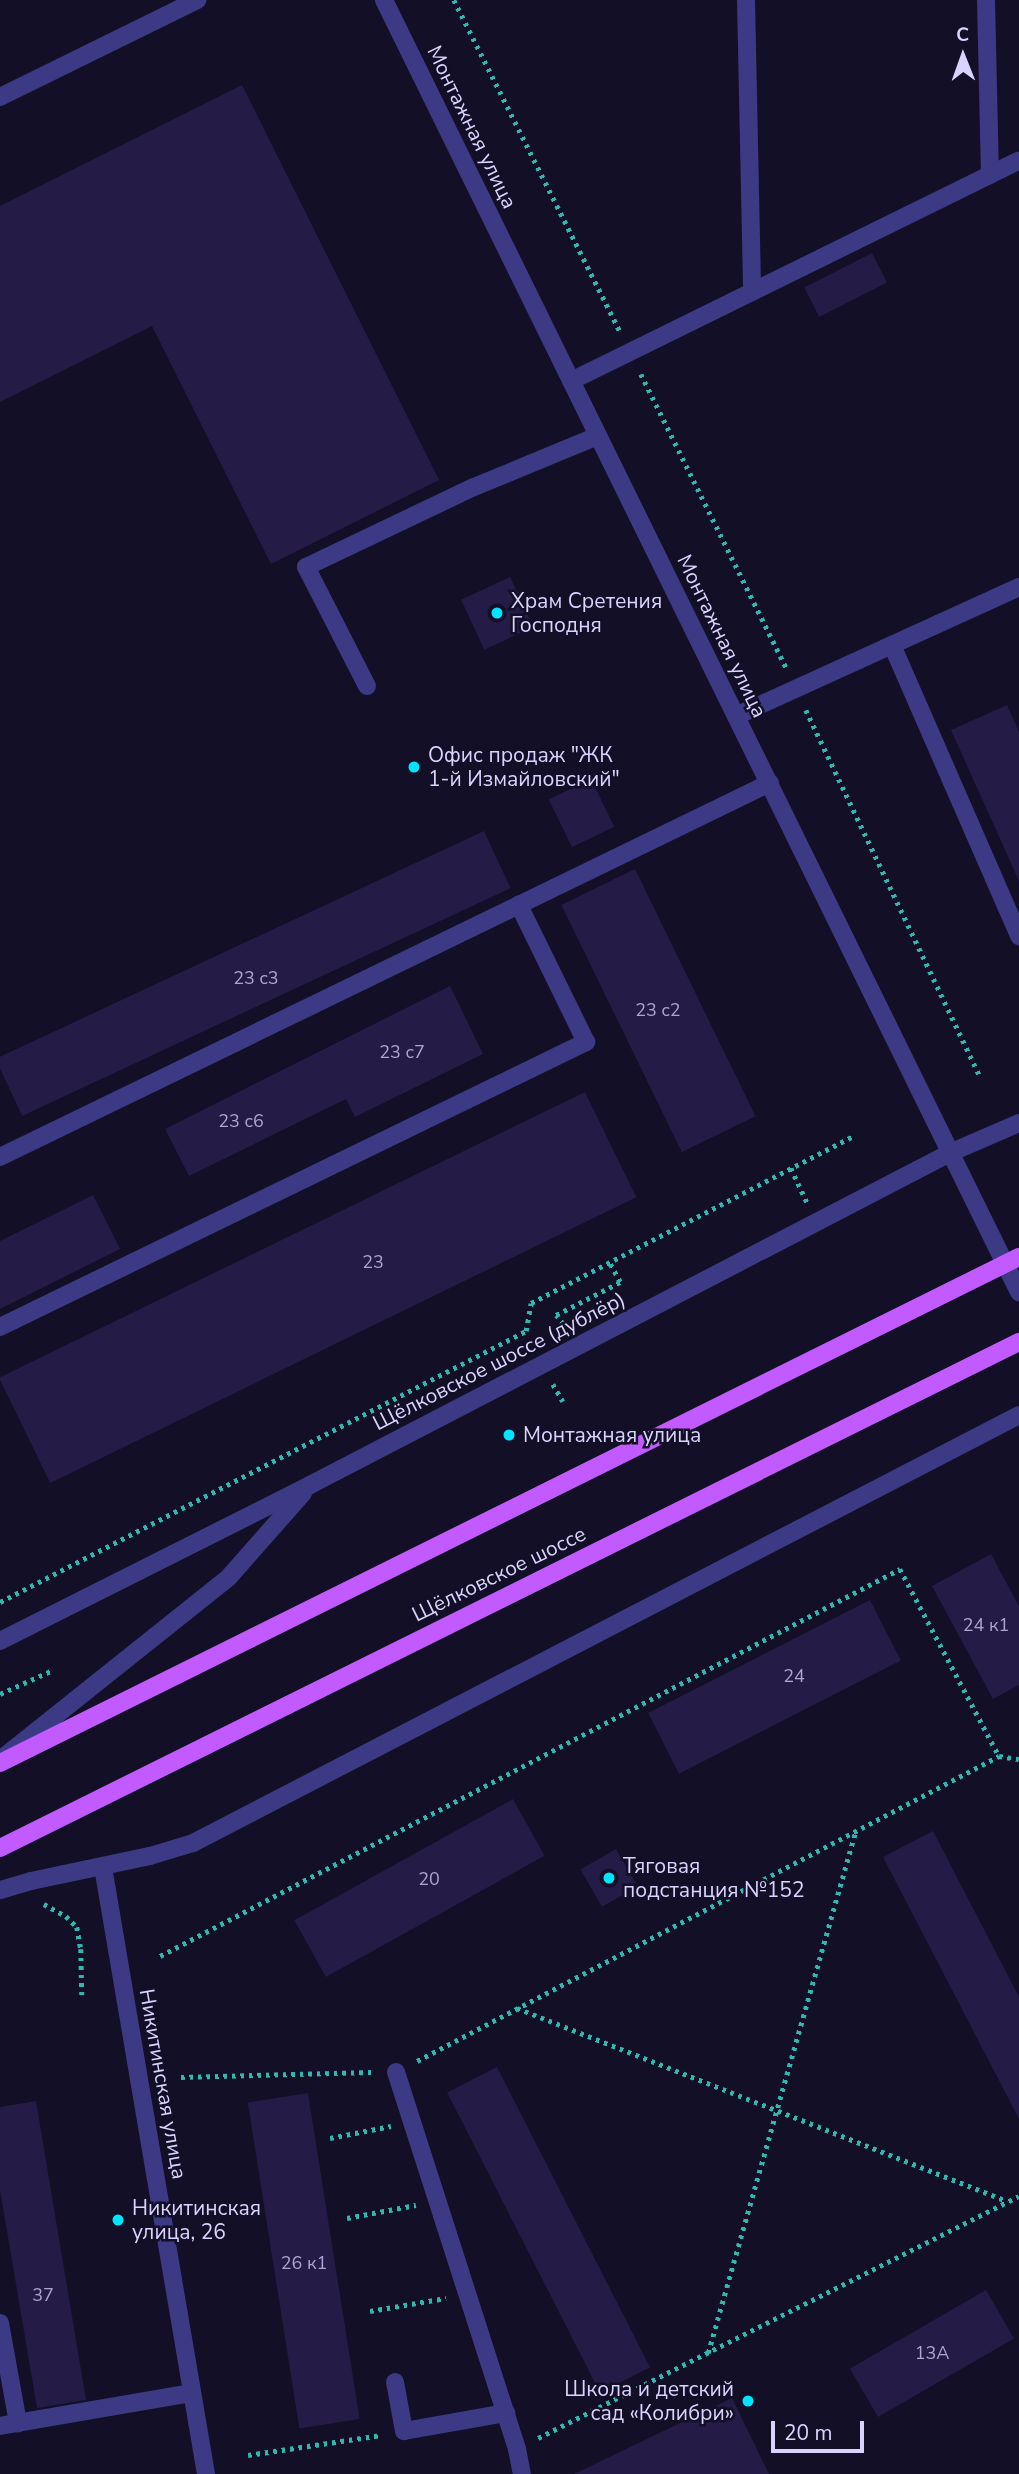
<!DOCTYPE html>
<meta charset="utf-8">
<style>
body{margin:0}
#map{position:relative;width:1019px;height:2474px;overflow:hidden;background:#130f26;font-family:"Nunito Sans",sans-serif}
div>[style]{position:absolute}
.building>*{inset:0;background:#241b47;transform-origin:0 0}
.path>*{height:4.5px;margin-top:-2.25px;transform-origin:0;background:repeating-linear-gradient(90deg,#2fb8b0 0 3.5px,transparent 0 8.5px)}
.minor>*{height:18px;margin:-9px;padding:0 9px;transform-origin:9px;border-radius:9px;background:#3d3a85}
.major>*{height:18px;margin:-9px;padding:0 9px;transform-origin:9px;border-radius:9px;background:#c25bff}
.dots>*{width:19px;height:19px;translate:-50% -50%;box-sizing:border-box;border:4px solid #130f26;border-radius:50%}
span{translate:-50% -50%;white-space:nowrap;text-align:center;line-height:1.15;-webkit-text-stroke:5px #130f26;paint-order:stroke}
.number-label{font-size:18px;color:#aca6d1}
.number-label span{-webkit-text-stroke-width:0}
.street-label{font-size:21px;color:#d9d4ff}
.poi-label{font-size:21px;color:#d9d4ff}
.left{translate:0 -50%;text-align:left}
.right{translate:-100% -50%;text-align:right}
.north{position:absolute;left:928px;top:21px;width:70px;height:70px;-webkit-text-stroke:5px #130f26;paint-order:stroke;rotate:359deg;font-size:19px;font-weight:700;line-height:28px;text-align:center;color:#d9d4ff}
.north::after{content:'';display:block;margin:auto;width:24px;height:32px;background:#d9d4ff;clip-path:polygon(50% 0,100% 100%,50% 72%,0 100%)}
.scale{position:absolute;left:771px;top:2421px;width:93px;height:32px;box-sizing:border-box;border:4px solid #d9d4ff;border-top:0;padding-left:9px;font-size:21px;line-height:24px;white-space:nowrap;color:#d9d4ff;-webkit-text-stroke:5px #130f26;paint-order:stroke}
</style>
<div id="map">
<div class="building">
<i style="clip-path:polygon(242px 85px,439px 480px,271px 564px,152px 326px,0 402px,0 206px)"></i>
<i style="left:872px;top:253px;width:33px;height:76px;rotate:63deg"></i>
<i style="left:510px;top:577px;width:55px;height:54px;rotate:65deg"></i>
<i style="clip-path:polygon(1007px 705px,1019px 732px,1019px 881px,951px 730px)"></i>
<i style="left:591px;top:779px;width:53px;height:47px;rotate:64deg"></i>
<i style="left:484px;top:831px;width:63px;height:539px;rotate:65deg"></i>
<i style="left:635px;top:869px;width:275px;height:82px;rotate:64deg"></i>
<i style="clip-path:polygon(450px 986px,483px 1054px,355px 1117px,346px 1099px,189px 1176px,165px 1129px)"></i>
<i style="left:585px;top:1092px;width:117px;height:652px;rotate:64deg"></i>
<i style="clip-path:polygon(93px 1195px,120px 1249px,0 1309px,0 1241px)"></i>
<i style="clip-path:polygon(991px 1554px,1019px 1606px,1019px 1685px,993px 1699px,932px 1586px)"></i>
<i style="left:870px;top:1600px;width:68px;height:249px;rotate:63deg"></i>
<i style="left:513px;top:1799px;width:65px;height:250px;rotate:61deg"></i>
<i style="clip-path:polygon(933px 1831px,1019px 1997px,1019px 2119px,883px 1857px)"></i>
<i style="left:616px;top:1849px;width:43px;height:41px;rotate:60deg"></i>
<i style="left:497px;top:2067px;width:337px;height:56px;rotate:63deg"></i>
<i style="left:308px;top:2093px;width:330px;height:61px;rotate:81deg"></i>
<i style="clip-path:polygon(36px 2101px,86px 2400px,37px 2408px,0 2190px,0 2107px)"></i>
<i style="left:986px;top:2290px;width:56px;height:157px;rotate:60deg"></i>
<i style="clip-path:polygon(732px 2398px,769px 2474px,574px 2474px)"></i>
</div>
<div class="path">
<i style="left:454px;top:0;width:370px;rotate:63.4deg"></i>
<i style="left:641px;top:374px;width:328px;rotate:63.7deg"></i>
<i style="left:806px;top:710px;width:405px;rotate:64.6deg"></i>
<i style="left:791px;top:1168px;width:38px;rotate:65deg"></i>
<i style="left:563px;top:1324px;width:11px;rotate:-128deg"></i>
<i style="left:556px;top:1315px;width:72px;rotate:-27.3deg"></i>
<i style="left:620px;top:1282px;width:23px;rotate:-119deg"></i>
<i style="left:553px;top:1384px;width:20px;rotate:60deg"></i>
<i style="left:0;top:1602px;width:592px;rotate:-27.26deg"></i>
<i style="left:526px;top:1331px;width:28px;rotate:-80deg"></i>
<i style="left:531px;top:1303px;width:363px;rotate:-27.4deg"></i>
<i style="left:0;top:1694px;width:58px;rotate:-24.4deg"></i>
<i style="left:44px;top:1904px;width:25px;rotate:29deg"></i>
<i style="left:66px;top:1916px;width:16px;rotate:45deg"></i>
<i style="left:77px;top:1927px;width:22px;rotate:80deg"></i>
<i style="left:81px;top:1949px;width:47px;rotate:88.8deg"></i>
<i style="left:160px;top:1956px;width:835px;rotate:-27.61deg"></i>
<i style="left:900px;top:1569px;width:212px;rotate:62.1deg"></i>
<i style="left:999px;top:1756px;width:20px;rotate:9deg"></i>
<i style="left:517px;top:2008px;width:527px;rotate:21.5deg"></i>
<i style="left:417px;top:2061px;width:657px;rotate:-27.66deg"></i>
<i style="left:181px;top:2077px;width:191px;rotate:-1.5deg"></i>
<i style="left:330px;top:2138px;width:62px;rotate:-11.1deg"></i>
<i style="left:347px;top:2218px;width:70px;rotate:-10.7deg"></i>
<i style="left:370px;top:2311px;width:77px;rotate:-9.7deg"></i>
<i style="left:708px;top:2353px;width:540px;rotate:-74.21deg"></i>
<i style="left:538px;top:2438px;width:538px;rotate:-26.71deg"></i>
<i style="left:248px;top:2455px;width:135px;rotate:-8.5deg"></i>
</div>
<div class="minor">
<i style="left:384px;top:0;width:1440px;rotate:63.83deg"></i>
<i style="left:746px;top:0;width:292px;rotate:88.8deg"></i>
<i style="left:986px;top:0;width:175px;rotate:88.7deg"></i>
<i style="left:0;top:97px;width:220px;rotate:-26.2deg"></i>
<i style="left:571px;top:381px;width:499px;rotate:-26.2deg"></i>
<i style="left:892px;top:645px;width:318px;rotate:66.4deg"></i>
<i style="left:367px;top:686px;width:134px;rotate:-117.1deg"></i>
<i style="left:306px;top:567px;width:186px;rotate:-25.5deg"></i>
<i style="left:474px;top:487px;width:134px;rotate:-22.4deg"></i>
<i style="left:736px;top:716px;width:311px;rotate:-24.5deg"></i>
<i style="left:0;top:1157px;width:856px;rotate:-25.91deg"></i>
<i style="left:0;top:1327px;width:652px;rotate:-25.94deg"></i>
<i style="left:586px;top:1042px;width:153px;rotate:-116.1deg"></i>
<i style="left:0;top:1641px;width:347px;rotate:-26.7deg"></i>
<i style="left:310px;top:1485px;width:723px;rotate:-27.42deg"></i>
<i style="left:952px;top:1152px;width:73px;rotate:-23.4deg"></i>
<i style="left:5px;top:1756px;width:287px;rotate:-38.6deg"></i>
<i style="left:229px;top:1577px;width:112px;rotate:-48.6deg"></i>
<i style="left:103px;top:1867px;width:616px;rotate:80.37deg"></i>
<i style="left:0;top:1890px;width:32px;rotate:-16deg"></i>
<i style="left:31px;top:1881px;width:122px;rotate:-11.9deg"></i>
<i style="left:150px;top:1856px;width:45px;rotate:-16.8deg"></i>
<i style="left:193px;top:1843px;width:930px;rotate:-27.39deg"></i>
<i style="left:396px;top:2072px;width:396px;rotate:72.2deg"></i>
<i style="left:517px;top:2449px;width:25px;rotate:79deg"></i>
<i style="left:0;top:2323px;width:102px;rotate:79.8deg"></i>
<i style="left:395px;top:2382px;width:50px;rotate:79.6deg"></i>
<i style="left:404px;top:2431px;width:104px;rotate:-10deg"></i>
<i style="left:0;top:2426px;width:195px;rotate:-9.8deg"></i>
</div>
<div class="major">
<i style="left:0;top:1763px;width:1138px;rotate:-26.41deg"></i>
<i style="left:0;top:1848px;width:1138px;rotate:-26.41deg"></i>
</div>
<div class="dots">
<i style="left:497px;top:613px;background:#00e5ff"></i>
<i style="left:414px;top:767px;background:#00e5ff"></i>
<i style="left:509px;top:1435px;background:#00e5ff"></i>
<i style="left:609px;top:1878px;background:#00e5ff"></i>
<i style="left:118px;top:2220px;background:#00e5ff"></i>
<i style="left:748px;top:2401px;background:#00e5ff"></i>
</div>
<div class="number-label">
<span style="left:256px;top:978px">23 c3</span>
<span style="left:658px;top:1010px">23 c2</span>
<span style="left:402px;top:1052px">23 с7</span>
<span style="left:241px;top:1121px">23 с6</span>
<span style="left:373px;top:1262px">23</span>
<span style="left:986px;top:1625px">24 к1</span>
<span style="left:794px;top:1676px">24</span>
<span style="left:429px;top:1879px">20</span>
<span style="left:304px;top:2263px">26 к1</span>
<span style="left:43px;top:2295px">37</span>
<span style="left:932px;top:2353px">13А</span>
</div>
<div class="street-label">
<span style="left:472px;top:127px;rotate:64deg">Монтажная улица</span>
<span style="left:722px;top:636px;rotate:64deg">Монтажная улица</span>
<span style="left:499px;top:1361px;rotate:-27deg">Щёлковское шоссе (дублёр)</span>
<span style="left:499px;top:1574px;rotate:-26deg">Щёлковское шоссе</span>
<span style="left:163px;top:2084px;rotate:80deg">Никитинская улица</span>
</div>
<div class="poi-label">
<span class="left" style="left:511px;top:613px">Храм Сретения<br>Господня</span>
<span class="left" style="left:428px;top:767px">Офис продаж "ЖК<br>1-й Измайловский"</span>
<span class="left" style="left:523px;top:1435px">Монтажная улица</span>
<span class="left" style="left:623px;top:1878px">Тяговая<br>подстанция №152</span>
<span class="left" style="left:132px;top:2220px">Никитинская<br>улица, 26</span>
<span class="right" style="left:734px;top:2401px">Школа и детский<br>сад «Колибри»</span>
</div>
<div class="north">С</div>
<div class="scale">20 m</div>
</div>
